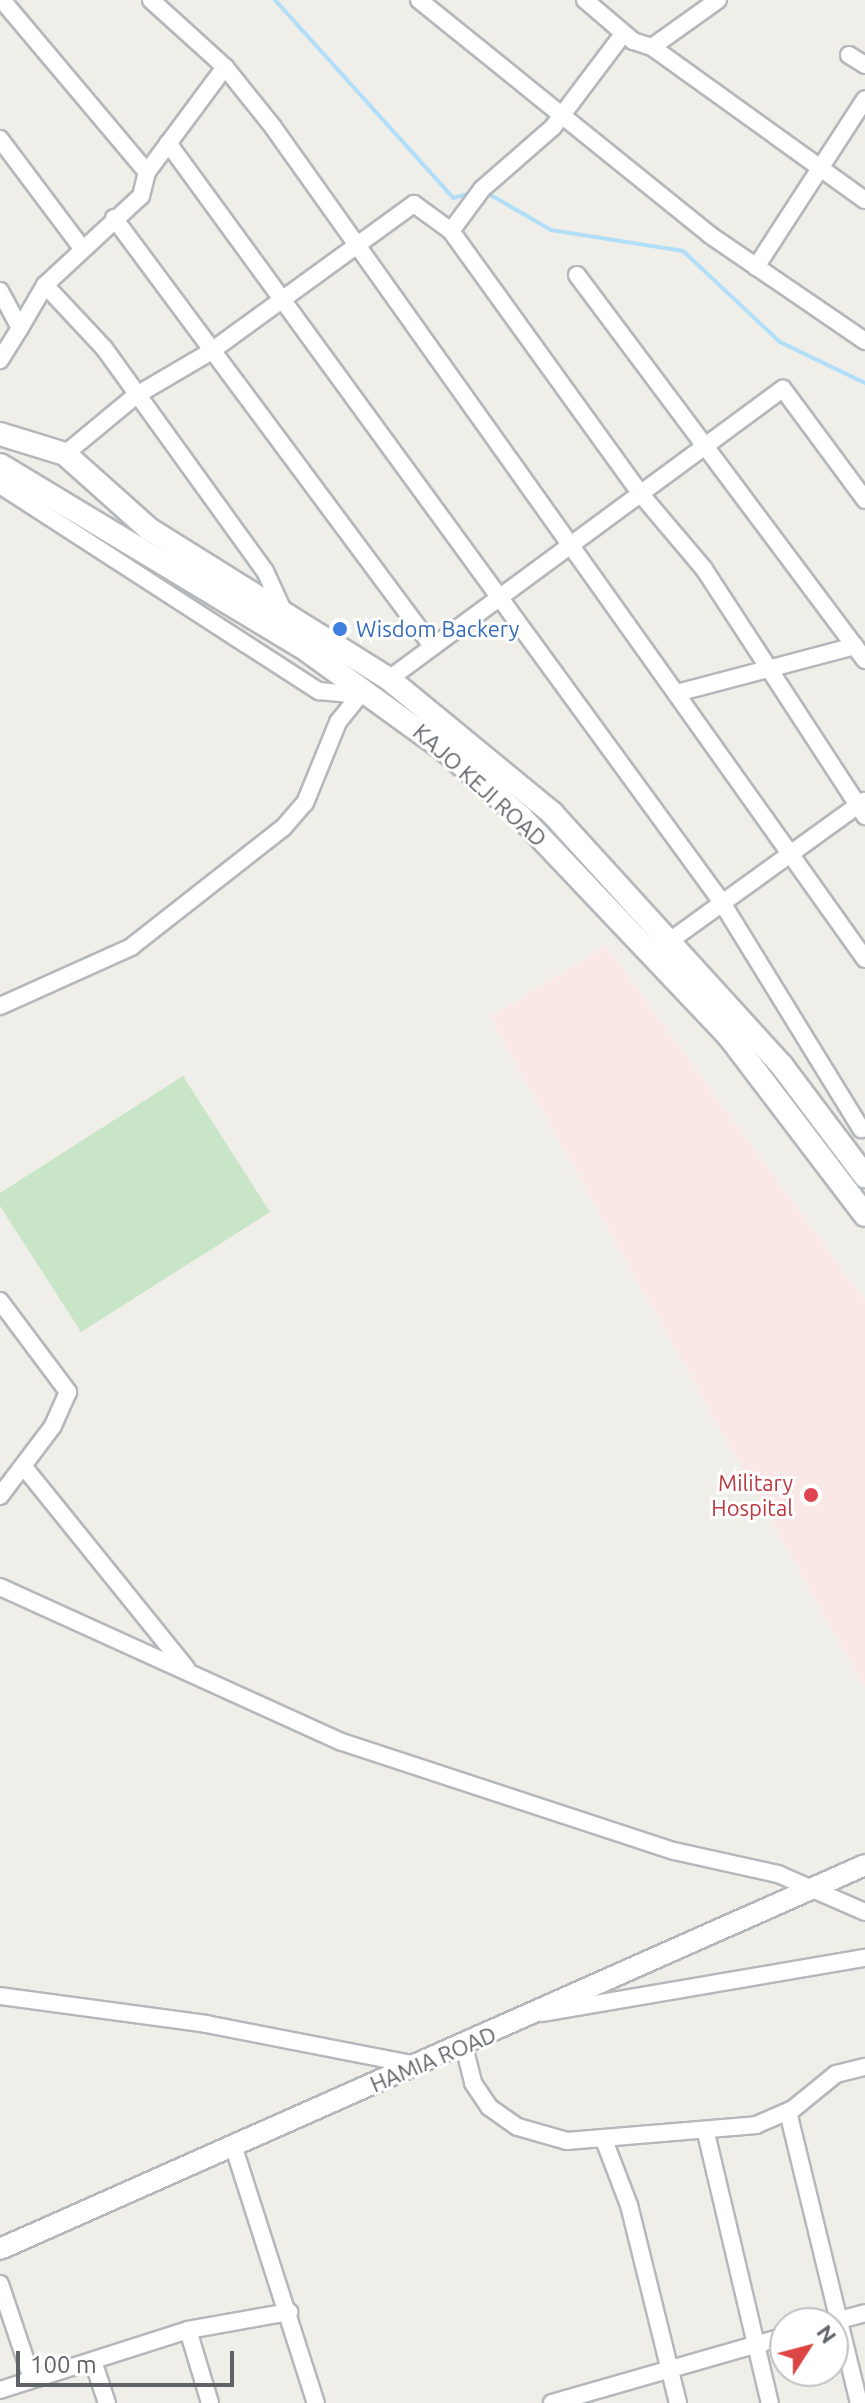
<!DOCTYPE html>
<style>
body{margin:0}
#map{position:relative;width:865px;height:2403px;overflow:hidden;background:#f0eee8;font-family:Ubuntu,sans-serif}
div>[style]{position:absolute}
.medical>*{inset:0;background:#fae8e7}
.green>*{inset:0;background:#c9e5c8}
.stream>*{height:4px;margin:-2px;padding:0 2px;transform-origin:2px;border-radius:2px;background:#b1def8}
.roads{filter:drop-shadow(2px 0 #b5b8bb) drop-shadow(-2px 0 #b5b8bb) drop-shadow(0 2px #b5b8bb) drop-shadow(0 -2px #b5b8bb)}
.minor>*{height:16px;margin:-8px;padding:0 8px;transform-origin:8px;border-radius:8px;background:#fff}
.tertiary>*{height:20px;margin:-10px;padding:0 10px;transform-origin:10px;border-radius:10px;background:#fff}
.secondary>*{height:22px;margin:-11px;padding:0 11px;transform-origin:11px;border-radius:11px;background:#fff}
.dots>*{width:22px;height:22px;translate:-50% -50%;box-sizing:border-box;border:4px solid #fff;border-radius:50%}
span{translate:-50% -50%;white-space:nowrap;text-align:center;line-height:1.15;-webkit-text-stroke:6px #fff;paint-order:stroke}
.shop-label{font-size:22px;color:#366cbe}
.left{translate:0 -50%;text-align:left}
.street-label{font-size:22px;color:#5f6367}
.health-label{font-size:22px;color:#be3a42}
.right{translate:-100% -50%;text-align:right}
.north{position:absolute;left:769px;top:2307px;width:80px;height:80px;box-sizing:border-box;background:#fff;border:2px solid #bfc1c2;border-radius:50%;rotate:54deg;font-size:22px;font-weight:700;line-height:32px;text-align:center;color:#5f6367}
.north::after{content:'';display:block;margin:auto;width:28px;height:36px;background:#db4544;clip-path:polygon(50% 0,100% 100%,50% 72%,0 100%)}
.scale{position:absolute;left:16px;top:2351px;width:218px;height:36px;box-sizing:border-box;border:4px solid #5f6367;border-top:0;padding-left:10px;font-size:24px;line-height:28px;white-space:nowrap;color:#5f6367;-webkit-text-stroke:6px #fff;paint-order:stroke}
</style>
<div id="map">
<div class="medical">
<i style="clip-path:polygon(606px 946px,865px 1301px,865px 1688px,490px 1017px)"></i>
</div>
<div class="green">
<i style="clip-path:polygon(183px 1076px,270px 1212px,81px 1332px,0 1206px,0 1193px)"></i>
</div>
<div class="stream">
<i style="left:275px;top:0;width:266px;rotate:48deg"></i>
<i style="left:453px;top:198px;width:20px;rotate:-15deg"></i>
<i style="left:487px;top:193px;width:74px;rotate:30deg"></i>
<i style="left:551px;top:230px;width:134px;rotate:9deg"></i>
<i style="left:683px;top:251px;width:133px;rotate:43.2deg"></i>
<i style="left:780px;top:342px;width:94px;rotate:25.8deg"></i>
</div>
<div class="roads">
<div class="minor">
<i style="left:2px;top:0;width:225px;rotate:49.9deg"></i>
<i style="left:151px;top:0;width:100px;rotate:42.2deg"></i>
<i style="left:225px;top:67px;width:77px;rotate:51.3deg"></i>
<i style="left:273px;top:127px;width:1021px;rotate:54.57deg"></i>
<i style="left:419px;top:0;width:374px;rotate:38.9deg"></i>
<i style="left:710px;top:235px;width:188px;rotate:34.4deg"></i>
<i style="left:585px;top:0;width:63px;rotate:40.5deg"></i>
<i style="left:633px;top:41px;width:20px;rotate:18deg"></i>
<i style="left:652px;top:47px;width:262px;rotate:35.7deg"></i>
<i style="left:652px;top:47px;width:81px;rotate:-35.5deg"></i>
<i style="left:849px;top:55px;width:19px;rotate:32deg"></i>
<i style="left:225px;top:67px;width:131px;rotate:126.6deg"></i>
<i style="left:147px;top:172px;width:25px;rotate:104deg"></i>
<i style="left:141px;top:196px;width:131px;rotate:137.2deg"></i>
<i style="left:45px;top:285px;width:86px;rotate:46.9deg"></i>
<i style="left:104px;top:348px;width:275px;rotate:54.2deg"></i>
<i style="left:265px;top:571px;width:41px;rotate:65.3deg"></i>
<i style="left:0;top:139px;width:135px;rotate:53.1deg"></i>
<i style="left:168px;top:143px;width:938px;rotate:53.89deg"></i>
<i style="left:721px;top:901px;width:268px;rotate:58.4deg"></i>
<i style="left:114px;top:218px;width:533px;rotate:53.39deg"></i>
<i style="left:451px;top:231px;width:52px;rotate:-53.6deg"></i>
<i style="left:482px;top:189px;width:94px;rotate:-41.1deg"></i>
<i style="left:553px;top:127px;width:116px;rotate:-53deg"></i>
<i style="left:756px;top:267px;width:200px;rotate:-57deg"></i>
<i style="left:577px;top:275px;width:481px;rotate:53.2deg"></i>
<i style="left:0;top:291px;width:42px;rotate:61.6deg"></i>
<i style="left:20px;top:328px;width:38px;rotate:122deg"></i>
<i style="left:20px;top:328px;width:50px;rotate:-59.8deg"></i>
<i style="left:65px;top:454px;width:91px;rotate:-39.6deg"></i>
<i style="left:135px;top:396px;width:87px;rotate:-30.4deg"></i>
<i style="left:210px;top:352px;width:252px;rotate:-36deg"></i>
<i style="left:414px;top:204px;width:46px;rotate:36.1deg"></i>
<i style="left:451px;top:231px;width:322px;rotate:54.2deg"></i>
<i style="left:639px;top:492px;width:101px;rotate:49.8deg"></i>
<i style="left:704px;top:569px;width:295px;rotate:56.9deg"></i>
<i style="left:0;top:485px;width:380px;rotate:32.9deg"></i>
<i style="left:319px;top:691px;width:41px;rotate:5.6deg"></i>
<i style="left:389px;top:679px;width:489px;rotate:-36.4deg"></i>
<i style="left:783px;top:389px;width:138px;rotate:53.5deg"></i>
<i style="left:677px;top:693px;width:184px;rotate:-14.8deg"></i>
<i style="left:671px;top:940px;width:238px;rotate:-35.8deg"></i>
<i style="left:0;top:1006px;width:144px;rotate:-24.2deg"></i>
<i style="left:131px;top:947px;width:193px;rotate:-38.1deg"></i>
<i style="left:283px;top:828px;width:33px;rotate:-49deg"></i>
<i style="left:305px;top:803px;width:87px;rotate:-67.8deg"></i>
<i style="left:338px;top:722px;width:35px;rotate:-51deg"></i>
<i style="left:0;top:1301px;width:114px;rotate:53.2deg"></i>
<i style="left:68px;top:1392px;width:37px;rotate:114deg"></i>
<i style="left:53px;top:1426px;width:88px;rotate:127.1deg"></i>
<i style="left:24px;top:1467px;width:258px;rotate:51.1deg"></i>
<i style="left:0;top:1587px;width:375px;rotate:24.4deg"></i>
<i style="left:342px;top:1742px;width:349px;rotate:18.2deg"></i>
<i style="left:674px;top:1851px;width:107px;rotate:12.5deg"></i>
<i style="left:778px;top:1874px;width:95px;rotate:23.6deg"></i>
<i style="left:0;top:1996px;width:208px;rotate:7.7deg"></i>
<i style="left:206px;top:2024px;width:215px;rotate:11deg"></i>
<i style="left:542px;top:2013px;width:328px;rotate:-9.7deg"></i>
<i style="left:464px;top:2046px;width:38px;rotate:76deg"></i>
<i style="left:473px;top:2083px;width:29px;rotate:56deg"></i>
<i style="left:489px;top:2107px;width:35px;rotate:35deg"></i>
<i style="left:518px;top:2127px;width:51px;rotate:15.9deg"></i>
<i style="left:567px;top:2141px;width:190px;rotate:-4.8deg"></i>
<i style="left:756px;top:2125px;width:40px;rotate:-23.4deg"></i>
<i style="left:793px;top:2109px;width:55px;rotate:-39.1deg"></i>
<i style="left:836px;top:2074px;width:30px;rotate:-14deg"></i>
<i style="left:788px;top:2112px;width:300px;rotate:76.3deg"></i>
<i style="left:706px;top:2133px;width:277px;rotate:76.7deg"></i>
<i style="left:604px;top:2140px;width:70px;rotate:69deg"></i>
<i style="left:629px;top:2205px;width:204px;rotate:76.1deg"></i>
<i style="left:233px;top:2145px;width:271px;rotate:72.2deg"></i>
<i style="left:0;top:2284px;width:100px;rotate:71.4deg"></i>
<i style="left:828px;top:2323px;width:38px;rotate:-15deg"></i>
<i style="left:188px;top:2330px;width:76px;rotate:73.2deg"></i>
<i style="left:93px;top:2361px;width:44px;rotate:71.6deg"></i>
<i style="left:0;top:2390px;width:197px;rotate:-17.7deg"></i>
<i style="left:188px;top:2330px;width:103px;rotate:-10.1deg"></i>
<i style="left:552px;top:2403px;width:242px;rotate:-16deg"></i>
</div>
<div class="tertiary">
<i style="left:0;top:2249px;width:946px;rotate:-23.94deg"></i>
</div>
<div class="secondary">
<i style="left:0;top:434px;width:68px;rotate:17.1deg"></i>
<i style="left:65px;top:454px;width:113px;rotate:41.8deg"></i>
<i style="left:149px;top:529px;width:283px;rotate:32deg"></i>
<i style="left:389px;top:679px;width:211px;rotate:39.4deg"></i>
<i style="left:552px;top:813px;width:342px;rotate:47.7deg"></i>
<i style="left:782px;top:1066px;width:138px;rotate:53deg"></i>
<i style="left:0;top:465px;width:360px;rotate:31.1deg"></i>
<i style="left:308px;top:651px;width:170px;rotate:35.9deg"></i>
<i style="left:446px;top:751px;width:100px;rotate:41.3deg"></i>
<i style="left:521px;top:817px;width:301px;rotate:46.5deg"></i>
<i style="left:728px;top:1035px;width:226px;rotate:52.7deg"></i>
</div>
</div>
<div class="dots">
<i style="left:340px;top:629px;background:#3f7fe0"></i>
<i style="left:811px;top:1495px;background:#e0444e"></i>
</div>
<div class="shop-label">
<span class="left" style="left:356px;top:629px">Wisdom Backery</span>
</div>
<div class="street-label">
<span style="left:480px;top:785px;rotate:42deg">KAJO KEJI ROAD</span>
<span style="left:433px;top:2059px;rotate:-23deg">HAMIA ROAD</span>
</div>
<div class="health-label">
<span class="right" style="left:793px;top:1495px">Military<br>Hospital</span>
</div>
<div class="north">N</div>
<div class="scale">100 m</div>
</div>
